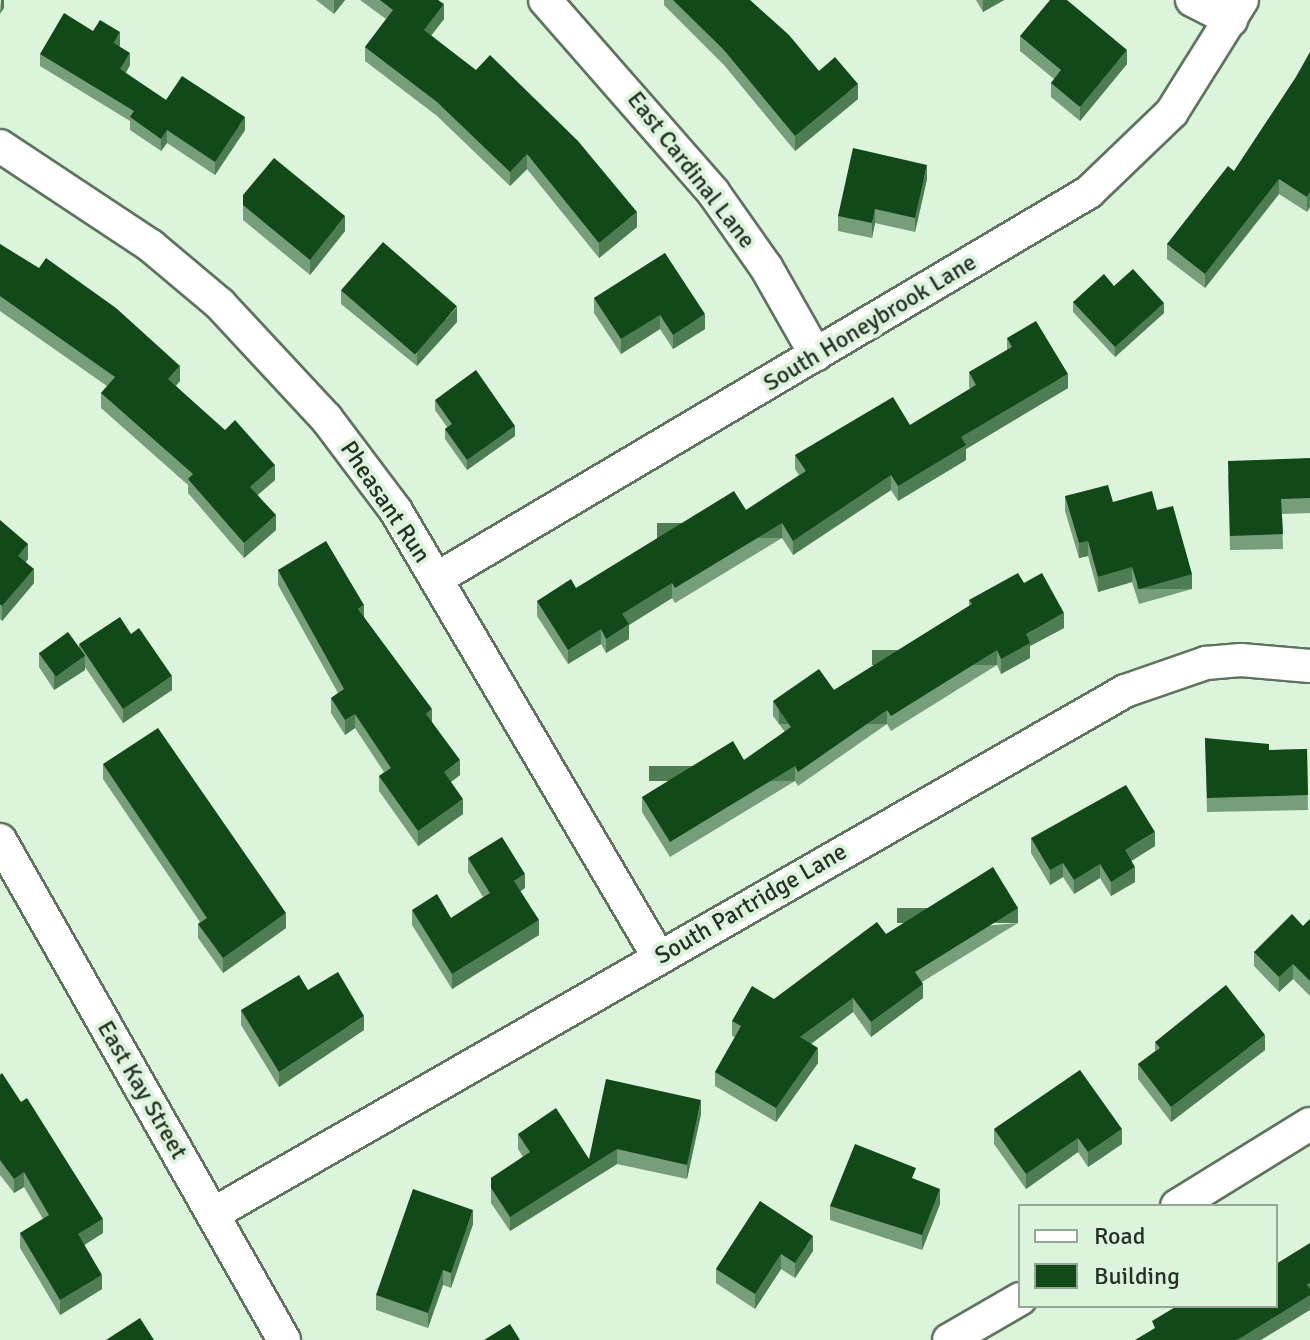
<!DOCTYPE html>
<style>
body{margin:0}
#map{position:relative;width:1310px;height:1340px;overflow:hidden;background:#dcf4dc;font-family:Signika,sans-serif}
div>[style]{position:absolute}
.roads{filter:drop-shadow(2px 0 #5e745e) drop-shadow(-2px 0 #5e745e) drop-shadow(0 2px #5e745e) drop-shadow(0 -2px #5e745e)}
.minor>*{height:32px;margin:-16px;padding:0 16px;transform-origin:16px;border-radius:16px;background:#fff}
.wall>*{inset:0;background:#769e7a}
.shaded-wall>*{inset:0;background:#4e7c53;transform-origin:0 0}
.building>*{inset:0;background:#114918;transform-origin:0 0}
span{translate:-50% -50%;white-space:nowrap;text-align:center;line-height:1.15;-webkit-text-stroke:8px #dcf4dc;paint-order:stroke}
.street-label{font-size:24px;color:#273027}
.legend{position:absolute;left:1018px;top:1204px;width:260px;height:104px;box-sizing:border-box;background:#dcf4dc;border:2px solid #94a694;margin:0;padding:10px 14px;list-style:none;font-size:24px;color:#273027}
.legend li{display:flex;align-items:center;gap:16px;height:40px}
.legend b{width:40px;border:2px solid #94a694}
</style>
<div id="map">
<div class="roads">
<div class="minor">
<i style="left:545px;top:0;width:255px;rotate:48.8deg"></i>
<i style="left:713px;top:192px;width:92px;rotate:54.8deg"></i>
<i style="left:766px;top:267px;width:101px;rotate:60.4deg"></i>
<i style="left:1192px;top:0;width:44px;rotate:27.1deg"></i>
<i style="left:0;top:146px;width:181px;rotate:33.5deg"></i>
<i style="left:151px;top:246px;width:90px;rotate:40deg"></i>
<i style="left:220px;top:304px;width:156px;rotate:47.1deg"></i>
<i style="left:326px;top:418px;width:116px;rotate:53deg"></i>
<i style="left:396px;top:511px;width:516px;rotate:59.51deg"></i>
<i style="left:436px;top:579px;width:759px;rotate:-30.65deg"></i>
<i style="left:1089px;top:192px;width:115px;rotate:-43.9deg"></i>
<i style="left:1172px;top:112px;width:132px;rotate:-58deg"></i>
<i style="left:0;top:840px;width:575px;rotate:60.4deg"></i>
<i style="left:1177px;top:1206px;width:156px;rotate:-31.7deg"></i>
<i style="left:213px;top:1214px;width:1051px;rotate:-29.83deg"></i>
<i style="left:1125px;top:691px;width:86px;rotate:-19.1deg"></i>
<i style="left:1206px;top:663px;width:35px;rotate:-5deg"></i>
<i style="left:1241px;top:660px;width:69px;rotate:5deg"></i>
<i style="left:949px;top:1340px;width:82px;rotate:-30deg"></i>
</div>
</div>
<div class="wall">
<i style="clip-path:polygon(316px 0,345px 0,334px 14px)"></i>
<i style="clip-path:polygon(360px 0,438px 0,444px 19px,431px 35px,637px 227px,599px 258px,527px 169px,510px 186px,437px 116px,365px 61px,365px 47px,386px 19px)"></i>
<i style="clip-path:polygon(664px 0,750px 0,819px 71px,858px 99px,795px 151px,724px 65px,664px 5px)"></i>
<i style="clip-path:polygon(976px 0,1004px 0,983px 12px)"></i>
<i style="clip-path:polygon(93px 31px,120px 45px,119px 46px,130px 65px,126px 73px,166px 100px,245px 130px,215px 175px,167px 143px,161px 151px,130px 130px,130px 121px,40px 66px,40px 54px)"></i>
<i style="clip-path:polygon(1020px 36px,1127px 64px,1080px 121px,1051px 97px,1051px 83px,1054px 79px,1020px 51px)"></i>
<i style="clip-path:polygon(1310px 52px,1307px 212px,1279px 194px,1205px 288px,1167px 259px,1167px 244px,1234px 171px,1296px 77px)"></i>
<i style="clip-path:polygon(927px 179px,915px 232px,875px 223px,872px 238px,838px 231px,838px 216px)"></i>
<i style="clip-path:polygon(243px 195px,345px 231px,310px 275px,243px 220px)"></i>
<i style="clip-path:polygon(0 244px,180px 381px,176px 386px,275px 480px,258px 495px,276px 530px,244px 558px,188px 493px,188px 485px,101px 408px,101px 393px,107px 386px,0 311px)"></i>
<i style="clip-path:polygon(665px 253px,705px 329px,673px 349px,660px 329px,621px 354px,594px 313px,594px 298px)"></i>
<i style="clip-path:polygon(1114px 286px,1164px 313px,1115px 357px,1073px 312px,1073px 302px)"></i>
<i style="clip-path:polygon(341px 290px,457px 322px,417px 366px,341px 304px)"></i>
<i style="clip-path:polygon(1007px 338px,1068px 388px,966px 449px,966px 460px,898px 501px,891px 490px,793px 555px,782px 538px,675px 603px,672px 598px,629px 625px,629px 639px,606px 653px,601px 644px,568px 664px,537px 616px,537px 601px,576px 588px,746px 510px,799px 475px,795px 469px,795px 455px,910px 425px,970px 389px,969px 387px,969px 372px,1007px 350px)"></i>
<i style="clip-path:polygon(435px 400px,515px 436px,467px 470px,445px 439px,445px 429px,447px 427px,435px 410px)"></i>
<i style="clip-path:polygon(1310px 458px,1310px 513px,1282px 514px,1283px 549px,1230px 550px,1228px 475px)"></i>
<i style="clip-path:polygon(1065px 496px,1113px 502px,1157px 510px,1192px 589px,1139px 604px,1132px 582px,1098px 592px,1088px 556px,1079px 558px,1065px 511px)"></i>
<i style="clip-path:polygon(0 520px,28px 559px,26px 562px,34px 583px,2px 621px,0 619px)"></i>
<i style="clip-path:polygon(278px 570px,364px 617px,432px 722px,460px 775px,451px 782px,463px 814px,418px 846px,379px 791px,379px 776px,384px 772px,355px 728px,345px 735px,331px 713px,331px 698px,338px 693px,278px 585px)"></i>
<i style="clip-path:polygon(1024px 583px,1064px 628px,1030px 646px,1030px 658px,1001px 674px,997px 665px,891px 731px,887px 724px,798px 786px,795px 781px,670px 857px,642px 812px,642px 797px,744px 760px,785px 732px,773px 716px,773px 701px,834px 690px,969px 606px,969px 600px)"></i>
<i style="clip-path:polygon(79px 644px,172px 690px,123px 723px,85px 667px,85px 670px,54px 690px,39px 667px,39px 653px,79px 647px)"></i>
<i style="clip-path:polygon(1205px 738px,1269px 750px,1307px 749px,1308px 810px,1207px 812px)"></i>
<i style="clip-path:polygon(103px 764px,286px 928px,223px 973px,198px 938px,198px 924px,200px 922px,103px 779px)"></i>
<i style="clip-path:polygon(1031px 838px,1155px 846px,1131px 861px,1135px 882px,1111px 896px,1100px 878px,1074px 894px,1063px 877px,1050px 885px,1031px 853px)"></i>
<i style="clip-path:polygon(468px 858px,525px 888px,520px 891px,539px 935px,452px 989px,412px 925px,412px 910px,451px 918px,483px 897px,468px 872px)"></i>
<i style="clip-path:polygon(1310px 919px,1310px 996px,1293px 979px,1279px 992px,1254px 966px,1254px 952px,1303px 926px)"></i>
<i style="clip-path:polygon(1018px 923px,922px 982px,923px 998px,871px 1037px,853px 1012px,811px 1044px,818px 1063px,776px 1122px,715px 1086px,715px 1072px,735px 1037px,732px 1036px,732px 1021px,774px 999px,886px 934px)"></i>
<i style="clip-path:polygon(241px 1010px,364px 1030px,279px 1087px,241px 1025px)"></i>
<i style="clip-path:polygon(1155px 1042px,1265px 1050px,1171px 1122px,1138px 1079px,1138px 1064px,1155px 1051px)"></i>
<i style="clip-path:polygon(1080px 1070px,1122px 1144px,1088px 1167px,1078px 1152px,1026px 1189px,994px 1144px,994px 1129px)"></i>
<i style="clip-path:polygon(0 1075px,103px 1233px,84px 1245px,102px 1289px,60px 1315px,20px 1248px,20px 1233px,43px 1219px,24px 1187px,14px 1193px,0 1175px)"></i>
<i style="clip-path:polygon(701px 1114px,687px 1179px,617px 1164px,510px 1231px,491px 1203px,491px 1178px,523px 1157px,518px 1149px,518px 1134px,589px 1159px)"></i>
<i style="clip-path:polygon(916px 1180px,940px 1204px,922px 1250px,830px 1220px,830px 1206px)"></i>
<i style="clip-path:polygon(760px 1201px,813px 1251px,795px 1278px,781px 1269px,755px 1309px,716px 1283px,716px 1269px)"></i>
<i style="clip-path:polygon(473px 1224px,451px 1288px,443px 1285px,428px 1328px,376px 1310px,376px 1295px)"></i>
</div>
<div class="shaded-wall">
<i style="clip-path:polygon(1px 0,4px 0,4px 8px,0 14px)"></i>
<i style="clip-path:polygon(334px 0,345px 0,334px 14px)"></i>
<i style="clip-path:polygon(983px 0,1004px 0,983px 12px)"></i>
<i style="clip-path:polygon(444px 4px,444px 19px,424px 45px,424px 30px)"></i>
<i style="clip-path:polygon(120px 32px,120px 45px,114px 55px,114px 43px)"></i>
<i style="clip-path:polygon(1127px 50px,1127px 64px,1080px 121px,1080px 107px)"></i>
<i style="clip-path:polygon(130px 53px,130px 65px,120px 82px,120px 69px)"></i>
<i style="clip-path:polygon(858px 84px,858px 99px,795px 151px,795px 136px)"></i>
<i style="clip-path:polygon(245px 117px,245px 130px,215px 175px,215px 162px)"></i>
<i style="clip-path:polygon(167px 130px,167px 143px,161px 151px,161px 139px)"></i>
<i style="clip-path:polygon(527px 154px,527px 169px,510px 186px,510px 172px)"></i>
<i style="clip-path:polygon(927px 165px,927px 179px,915px 232px,915px 218px)"></i>
<i style="clip-path:polygon(1279px 179px,1279px 194px,1205px 288px,1205px 274px)"></i>
<i style="clip-path:polygon(1310px 192px,1310px 207px,1307px 212px,1307px 197px)"></i>
<i style="clip-path:polygon(875px 209px,875px 223px,872px 238px,872px 223px)"></i>
<i style="clip-path:polygon(637px 212px,637px 227px,599px 258px,599px 243px)"></i>
<i style="clip-path:polygon(345px 216px,345px 231px,310px 275px,310px 260px)"></i>
<i style="clip-path:polygon(1164px 303px,1164px 313px,1115px 357px,1115px 347px)"></i>
<i style="clip-path:polygon(457px 307px,457px 322px,417px 366px,417px 351px)"></i>
<i style="clip-path:polygon(705px 314px,705px 329px,673px 349px,673px 335px)"></i>
<i style="clip-path:polygon(660px 315px,660px 329px,621px 354px,621px 339px)"></i>
<i style="clip-path:polygon(180px 366px,180px 381px,168px 394px,168px 379px)"></i>
<i style="clip-path:polygon(1068px 374px,1068px 388px,966px 449px,966px 460px,898px 501px,898px 486px,961px 437px)"></i>
<i style="clip-path:polygon(515px 426px,515px 436px,467px 470px,467px 460px)"></i>
<i style="clip-path:polygon(275px 465px,275px 480px,250px 501px,250px 487px)"></i>
<i style="clip-path:polygon(891px 475px,891px 490px,793px 555px,793px 541px)"></i>
<i style="clip-path:polygon(276px 515px,276px 530px,244px 558px,244px 543px)"></i>
<i style="left:782px;top:523px;width:15px;height:125px;rotate:90deg"></i>
<i style="clip-path:polygon(1088px 541px,1088px 556px,1079px 558px,1079px 543px)"></i>
<i style="clip-path:polygon(28px 544px,28px 559px,18px 570px,18px 556px)"></i>
<i style="clip-path:polygon(1132px 567px,1132px 582px,1098px 592px,1098px 577px)"></i>
<i style="clip-path:polygon(34px 569px,34px 583px,2px 621px,2px 606px)"></i>
<i style="left:1192px;top:574px;width:15px;height:55px;rotate:90deg"></i>
<i style="clip-path:polygon(672px 583px,672px 598px,629px 625px,629px 639px,606px 653px,606px 639px,622px 614px)"></i>
<i style="clip-path:polygon(364px 605px,364px 619px,358px 609px)"></i>
<i style="clip-path:polygon(1064px 613px,1064px 628px,1030px 646px,1030px 658px,1001px 674px,1001px 659px,1026px 634px)"></i>
<i style="clip-path:polygon(601px 629px,601px 644px,568px 664px,568px 650px)"></i>
<i style="left:997px;top:650px;width:15px;height:125px;rotate:90deg"></i>
<i style="clip-path:polygon(85px 655px,85px 670px,54px 690px,54px 675px)"></i>
<i style="clip-path:polygon(172px 676px,172px 690px,123px 723px,123px 709px)"></i>
<i style="clip-path:polygon(432px 709px,432px 724px,426px 714px)"></i>
<i style="left:887px;top:710px;width:14px;height:108px;rotate:90deg"></i>
<i style="clip-path:polygon(355px 714px,355px 728px,345px 735px,345px 720px)"></i>
<i style="clip-path:polygon(460px 760px,460px 775px,444px 787px,444px 772px)"></i>
<i style="left:795px;top:766px;width:15px;height:146px;rotate:90deg"></i>
<i style="clip-path:polygon(463px 799px,463px 814px,418px 846px,418px 831px)"></i>
<i style="clip-path:polygon(1155px 832px,1155px 846px,1125px 865px,1125px 850px)"></i>
<i style="clip-path:polygon(1063px 863px,1063px 877px,1050px 885px,1050px 870px)"></i>
<i style="clip-path:polygon(1100px 864px,1100px 878px,1074px 894px,1074px 880px)"></i>
<i style="clip-path:polygon(1135px 867px,1135px 882px,1111px 896px,1111px 882px)"></i>
<i style="clip-path:polygon(525px 874px,525px 888px,514px 896px,514px 881px)"></i>
<i style="left:1018px;top:908px;width:15px;height:121px;rotate:90deg"></i>
<i style="clip-path:polygon(286px 913px,286px 928px,223px 973px,223px 958px)"></i>
<i style="clip-path:polygon(539px 920px,539px 935px,452px 989px,452px 974px)"></i>
<i style="clip-path:polygon(1293px 964px,1293px 979px,1279px 992px,1279px 977px)"></i>
<i style="clip-path:polygon(923px 984px,923px 998px,871px 1037px,871px 1022px)"></i>
<i style="clip-path:polygon(853px 998px,853px 1012px,800px 1052px,800px 1037px)"></i>
<i style="clip-path:polygon(364px 1016px,364px 1030px,279px 1087px,279px 1072px)"></i>
<i style="clip-path:polygon(1265px 1035px,1265px 1050px,1171px 1122px,1171px 1107px)"></i>
<i style="clip-path:polygon(818px 1048px,818px 1063px,776px 1122px,776px 1108px)"></i>
<i style="clip-path:polygon(701px 1100px,701px 1114px,687px 1179px,687px 1165px)"></i>
<i style="clip-path:polygon(1122px 1129px,1122px 1144px,1088px 1167px,1088px 1152px)"></i>
<i style="clip-path:polygon(1078px 1138px,1078px 1152px,1026px 1189px,1026px 1174px)"></i>
<i style="clip-path:polygon(617px 1149px,617px 1164px,510px 1231px,510px 1217px)"></i>
<i style="clip-path:polygon(24px 1172px,24px 1187px,14px 1193px,14px 1179px)"></i>
<i style="clip-path:polygon(940px 1189px,940px 1204px,922px 1250px,922px 1235px)"></i>
<i style="clip-path:polygon(473px 1210px,473px 1224px,451px 1288px,451px 1273px)"></i>
<i style="clip-path:polygon(103px 1219px,103px 1233px,78px 1249px,78px 1234px)"></i>
<i style="clip-path:polygon(813px 1236px,813px 1251px,795px 1278px,795px 1263px)"></i>
<i style="clip-path:polygon(781px 1254px,781px 1269px,755px 1309px,755px 1294px)"></i>
<i style="clip-path:polygon(443px 1270px,443px 1285px,428px 1328px,428px 1313px)"></i>
<i style="clip-path:polygon(102px 1275px,102px 1289px,60px 1315px,60px 1300px)"></i>
<i style="clip-path:polygon(1310px 1283px,1310px 1310px,1261px 1340px,1237px 1340px)"></i>
</div>
<div class="building">
<i style="clip-path:polygon(380px 0,438px 0,444px 4px,424px 30px,476px 70px,490px 55px,578px 141px,637px 212px,599px 243px,527px 154px,510px 172px,437px 102px,365px 47px,393px 10px)"></i>
<i style="clip-path:polygon(673px 0,750px 0,789px 35px,819px 71px,835px 57px,858px 84px,795px 136px,724px 50px)"></i>
<i style="clip-path:polygon(1050px 0,1067px 0,1127px 50px,1080px 107px,1051px 83px,1061px 70px,1020px 36px)"></i>
<i style="clip-path:polygon(64px 13px,93px 31px,100px 20px,120px 32px,114px 43px,130px 53px,120px 69px,166px 100px,182px 76px,245px 117px,215px 162px,167px 130px,161px 139px,130px 117px,134px 111px,40px 54px)"></i>
<i style="clip-path:polygon(1310px 52px,1310px 192px,1307px 197px,1279px 179px,1205px 274px,1167px 244px,1228px 166px,1234px 171px,1296px 77px)"></i>
<i style="clip-path:polygon(853px 148px,927px 165px,915px 218px,875px 209px,872px 223px,838px 216px)"></i>
<i style="clip-path:polygon(274px 158px,345px 216px,310px 260px,243px 205px,243px 195px)"></i>
<i style="left:383px;top:242px;width:98px;height:64px;rotate:41deg"></i>
<i style="clip-path:polygon(0 244px,39px 268px,46px 258px,116px 308px,180px 366px,168px 379px,225px 430px,235px 420px,275px 465px,250px 487px,276px 515px,244px 543px,188px 479px,193px 474px,101px 393px,115px 377px,0 296px)"></i>
<i style="clip-path:polygon(665px 253px,705px 314px,673px 335px,660px 315px,621px 339px,594px 298px)"></i>
<i style="clip-path:polygon(1133px 269px,1164px 303px,1115px 347px,1073px 302px,1104px 274px,1114px 286px)"></i>
<i style="clip-path:polygon(1036px 321px,1068px 374px,961px 437px,966px 445px,898px 486px,891px 475px,793px 541px,782px 523px,675px 588px,672px 583px,622px 614px,629px 624px,606px 639px,601px 629px,568px 650px,537px 601px,571px 579px,576px 588px,734px 491px,746px 510px,806px 471px,795px 455px,893px 397px,910px 425px,976px 385px,969px 372px,1012px 347px,1007px 338px)"></i>
<i style="clip-path:polygon(476px 370px,515px 426px,467px 460px,445px 429px,452px 424px,435px 400px)"></i>
<i style="clip-path:polygon(1310px 458px,1310px 498px,1281px 499px,1283px 534px,1230px 536px,1228px 461px)"></i>
<i style="clip-path:polygon(1108px 485px,1113px 502px,1152px 491px,1157px 510px,1173px 506px,1192px 574px,1139px 589px,1132px 567px,1098px 577px,1088px 541px,1079px 543px,1065px 496px)"></i>
<i style="clip-path:polygon(0 520px,28px 544px,18px 556px,34px 569px,2px 606px,0 604px)"></i>
<i style="clip-path:polygon(326px 541px,364px 605px,358px 609px,432px 709px,426px 714px,460px 760px,444px 772px,463px 799px,418px 831px,379px 776px,391px 768px,355px 714px,345px 720px,331px 698px,344px 689px,278px 570px)"></i>
<i style="clip-path:polygon(1018px 573px,1024px 583px,1042px 573px,1064px 613px,1026px 634px,1030px 643px,1001px 659px,997px 650px,891px 716px,887px 710px,798px 772px,795px 766px,670px 842px,642px 797px,733px 741px,744px 760px,791px 727px,773px 701px,819px 669px,834px 690px,972px 604px,969px 600px)"></i>
<i style="clip-path:polygon(120px 617px,131px 634px,139px 628px,172px 676px,123px 709px,79px 644px)"></i>
<i style="left:68px;top:632px;width:29px;height:36px;rotate:54deg"></i>
<i style="clip-path:polygon(158px 728px,286px 913px,223px 958px,198px 924px,207px 918px,103px 764px)"></i>
<i style="clip-path:polygon(1205px 738px,1269px 744px,1269px 750px,1307px 749px,1308px 795px,1207px 798px)"></i>
<i style="clip-path:polygon(1126px 785px,1155px 832px,1125px 850px,1135px 867px,1111px 882px,1100px 864px,1074px 880px,1063px 863px,1050px 870px,1031px 838px)"></i>
<i style="clip-path:polygon(502px 837px,525px 874px,514px 881px,539px 920px,452px 974px,412px 910px,437px 894px,451px 918px,490px 893px,468px 858px)"></i>
<i style="clip-path:polygon(993px 867px,1018px 908px,915px 972px,923px 984px,871px 1022px,853px 998px,800px 1037px,818px 1048px,776px 1108px,715px 1072px,741px 1026px,732px 1021px,752px 986px,774px 999px,877px 922px,886px 934px)"></i>
<i style="clip-path:polygon(1292px 914px,1303px 926px,1310px 919px,1310px 981px,1293px 964px,1279px 977px,1254px 952px)"></i>
<i style="clip-path:polygon(338px 972px,364px 1016px,279px 1072px,241px 1010px,299px 975px,308px 990px)"></i>
<i style="clip-path:polygon(1226px 985px,1265px 1035px,1171px 1107px,1138px 1064px,1160px 1048px,1155px 1042px)"></i>
<i style="clip-path:polygon(1080px 1070px,1122px 1129px,1088px 1152px,1078px 1138px,1026px 1174px,994px 1129px)"></i>
<i style="clip-path:polygon(2px 1073px,21px 1102px,27px 1098px,103px 1219px,78px 1234px,102px 1275px,60px 1300px,20px 1233px,49px 1215px,24px 1172px,14px 1179px,0 1160px,0 1075px)"></i>
<i style="clip-path:polygon(606px 1079px,701px 1100px,687px 1165px,617px 1149px,510px 1217px,491px 1188px,491px 1178px,530px 1152px,518px 1134px,556px 1108px,589px 1159px)"></i>
<i style="clip-path:polygon(855px 1144px,916px 1168px,912px 1178px,940px 1189px,922px 1235px,830px 1206px)"></i>
<i style="clip-path:polygon(413px 1189px,473px 1210px,451px 1273px,443px 1270px,428px 1313px,376px 1295px)"></i>
<i style="clip-path:polygon(760px 1201px,813px 1236px,795px 1263px,781px 1254px,755px 1294px,716px 1269px)"></i>
<i style="clip-path:polygon(1310px 1243px,1310px 1283px,1307px 1285px,1310px 1289px,1310px 1295px,1237px 1340px,1135px 1340px,1155px 1328px,1152px 1321px,1177px 1306px,1276px 1306px,1276px 1264px)"></i>
<i style="clip-path:polygon(140px 1318px,154px 1340px,106px 1340px)"></i>
<i style="clip-path:polygon(510px 1324px,520px 1340px,484px 1340px)"></i>
</div>
<div class="street-label">
<span style="left:691px;top:170px;rotate:52deg">East Cardinal Lane</span>
<span style="left:870px;top:323px;rotate:-31deg">South Honeybrook Lane</span>
<span style="left:385px;top:502px;rotate:56deg">Pheasant Run</span>
<span style="left:751px;top:904px;rotate:-30deg">South Partridge Lane</span>
<span style="left:142px;top:1090px;rotate:60deg">East Kay Street</span>
</div>
<ul class="legend">
<li><b style="height:10px;background:#fff"></b>Road</li>
<li><b style="height:22px;background:#114918"></b>Building</li>
</ul>
</div>
